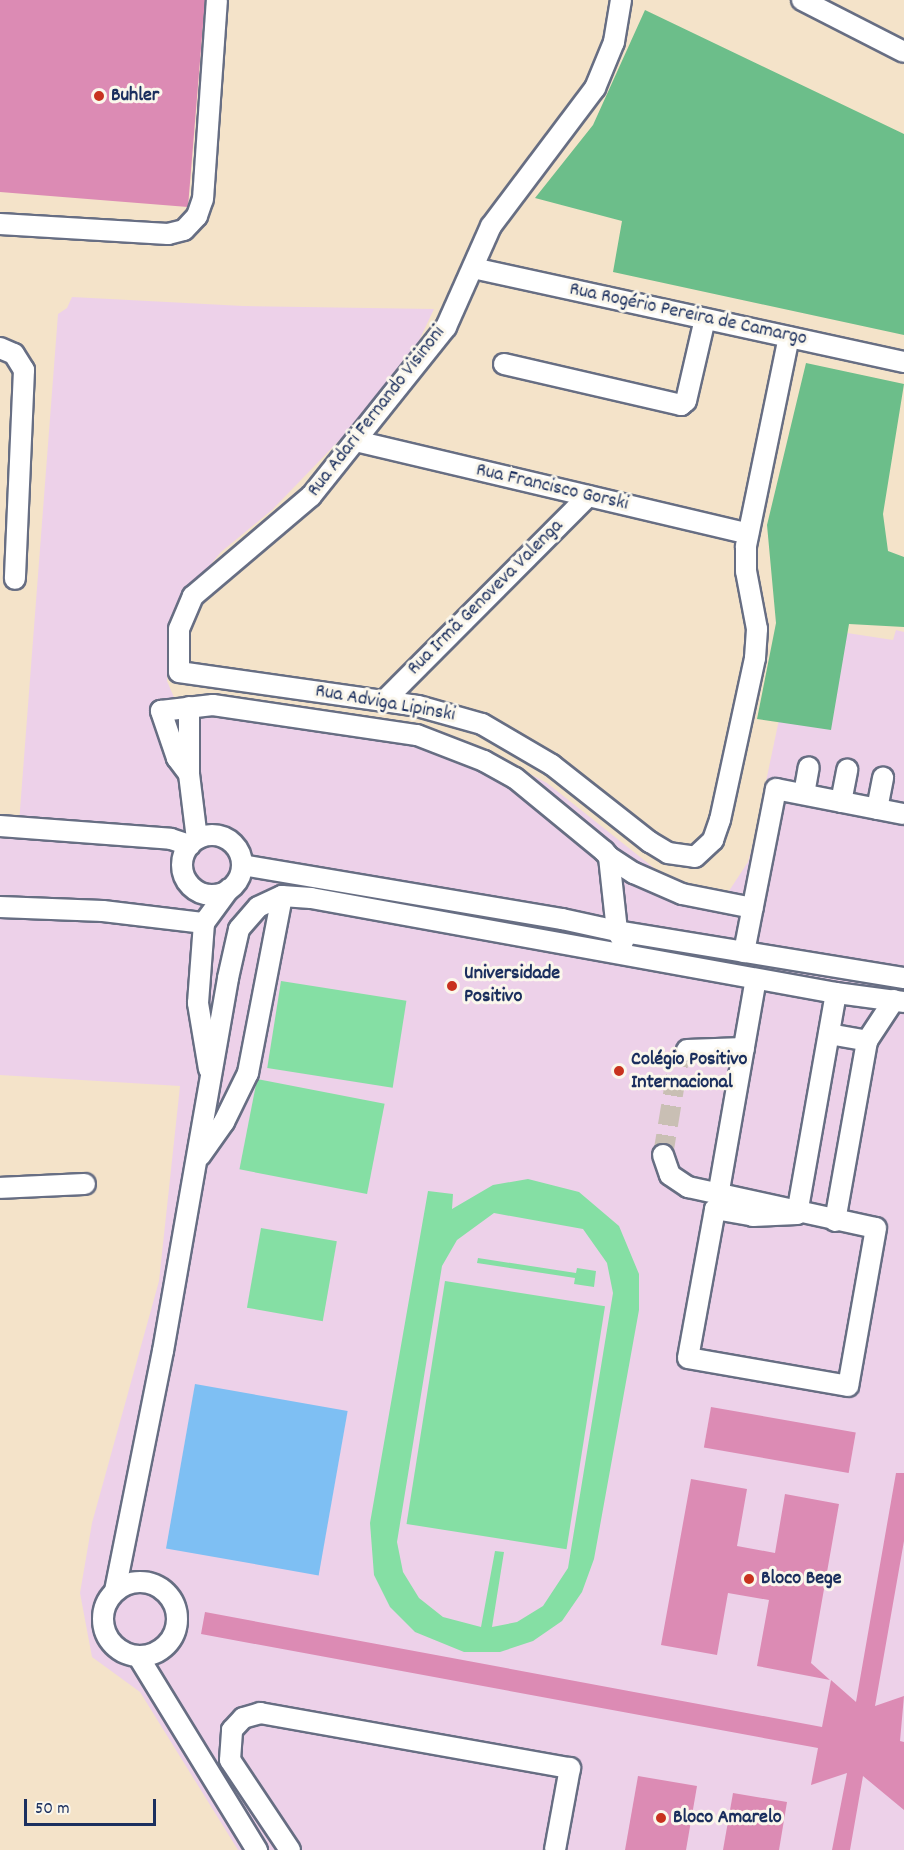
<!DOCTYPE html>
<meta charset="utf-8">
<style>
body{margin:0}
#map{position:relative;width:904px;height:1850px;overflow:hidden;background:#f4e3c9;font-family:Dekko,sans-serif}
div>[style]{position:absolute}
.built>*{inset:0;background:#edd1e9}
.green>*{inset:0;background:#85dfa4;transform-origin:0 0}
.forest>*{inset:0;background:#6cbe8a}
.water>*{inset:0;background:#7ebff3;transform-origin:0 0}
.building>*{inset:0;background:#dc8bb4;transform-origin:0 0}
.minor-tunnel>*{height:20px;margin-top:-10px;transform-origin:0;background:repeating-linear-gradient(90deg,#c9bfb4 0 20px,transparent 0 30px)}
.roads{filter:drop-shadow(2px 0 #676e83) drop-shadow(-2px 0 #676e83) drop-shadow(0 2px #676e83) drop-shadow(0 -2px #676e83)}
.minor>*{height:20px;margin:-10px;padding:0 10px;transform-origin:10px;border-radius:10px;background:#fff}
.minor>.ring{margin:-10px;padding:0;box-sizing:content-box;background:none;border:20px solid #fff;border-radius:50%}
.dots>*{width:16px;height:16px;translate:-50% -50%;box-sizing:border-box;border:3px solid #fbf7ec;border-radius:50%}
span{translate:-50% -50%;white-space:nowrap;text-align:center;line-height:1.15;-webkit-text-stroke:6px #fbf7ec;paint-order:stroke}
.poi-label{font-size:20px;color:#1b2f5e;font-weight:700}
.left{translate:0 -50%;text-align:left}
.street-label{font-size:20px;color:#1b2f5e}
.scale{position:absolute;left:24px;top:1799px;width:132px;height:27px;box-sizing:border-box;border:3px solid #1b2f5e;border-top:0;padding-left:8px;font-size:18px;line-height:21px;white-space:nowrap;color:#1b2f5e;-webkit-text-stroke:4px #fbf7ec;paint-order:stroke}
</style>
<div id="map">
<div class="built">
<i style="clip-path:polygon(72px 297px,243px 306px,434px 309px,416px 347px,355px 424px,273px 509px,221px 552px,194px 585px,171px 636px,167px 681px,176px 702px,448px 738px,481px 748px,547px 783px,659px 872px,685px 886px,725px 897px,748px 862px,752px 848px,785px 691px,788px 624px,893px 640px,896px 630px,904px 632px,904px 1850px,238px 1850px,140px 1692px,92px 1657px,80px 1593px,92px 1523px,159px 1281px,180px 1086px,0 1075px,0 822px,19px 823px,58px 314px,67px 308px)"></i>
</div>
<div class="green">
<i style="left:281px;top:981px;width:127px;height:88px;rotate:9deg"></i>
<i style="left:257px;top:1079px;width:130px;height:92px;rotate:11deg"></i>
<i style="clip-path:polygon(evenodd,528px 1179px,579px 1192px,619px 1226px,639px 1274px,639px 1310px,594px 1559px,582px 1592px,562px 1621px,533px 1641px,500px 1652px,464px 1652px,415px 1632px,390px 1607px,374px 1575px,370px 1523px,428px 1191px,453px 1194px,452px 1209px,493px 1185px,528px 1179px,494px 1213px,583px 1229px,607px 1263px,613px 1293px,568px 1568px,543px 1606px,517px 1622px,492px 1627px,504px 1552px,495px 1551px,481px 1627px,443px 1617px,419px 1598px,403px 1572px,397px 1542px,442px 1266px,457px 1240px,494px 1213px)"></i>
<i style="left:261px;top:1228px;width:77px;height:81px;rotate:10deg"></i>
<i style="clip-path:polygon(478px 1258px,576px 1273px,577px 1268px,596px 1271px,594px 1287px,574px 1284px,575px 1278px,477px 1263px)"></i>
<i style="left:445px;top:1281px;width:162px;height:246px;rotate:9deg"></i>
</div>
<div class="forest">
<i style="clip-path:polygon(645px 10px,904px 134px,904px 335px,613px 272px,622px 221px,535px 198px,593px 125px)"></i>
<i style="clip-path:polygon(806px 363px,904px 384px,883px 514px,888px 551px,904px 557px,904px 627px,849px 624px,831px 730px,757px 719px,776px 623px,767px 525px)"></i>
</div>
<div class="water">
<i style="left:195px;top:1384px;width:155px;height:167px;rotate:10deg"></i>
</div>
<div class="building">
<i style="clip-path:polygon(0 0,205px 0,188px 207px,0 192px)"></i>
<i style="left:711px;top:1407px;width:147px;height:41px;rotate:10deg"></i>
<i style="clip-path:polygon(896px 1473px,904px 1473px,904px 1541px,875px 1706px,904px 1696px,900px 1741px,904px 1742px,904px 1810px,863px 1776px,850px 1850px,832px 1850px,847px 1773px,811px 1785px,818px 1748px,201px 1634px,205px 1612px,822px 1727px,831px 1680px,856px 1702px)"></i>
<i style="clip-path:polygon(691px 1479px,747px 1489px,737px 1546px,775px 1553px,785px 1494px,839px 1504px,811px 1663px,830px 1680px,757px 1666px,769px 1600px,728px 1593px,717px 1655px,661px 1645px)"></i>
<i style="clip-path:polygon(638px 1776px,697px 1786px,686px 1850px,625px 1850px)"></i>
<i style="clip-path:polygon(733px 1793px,787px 1802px,779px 1850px,723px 1850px)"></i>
</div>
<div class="minor-tunnel">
<i style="left:663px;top:1155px;width:104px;rotate:-80.6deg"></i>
<i style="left:680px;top:1052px;width:7px;rotate:-16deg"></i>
</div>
<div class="roads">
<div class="minor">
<i style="left:621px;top:0;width:43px;rotate:99.5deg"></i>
<i style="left:614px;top:42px;width:50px;rotate:112.4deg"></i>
<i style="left:595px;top:88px;width:173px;rotate:127deg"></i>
<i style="left:491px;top:226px;width:111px;rotate:114deg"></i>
<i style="left:446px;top:327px;width:216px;rotate:128.6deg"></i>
<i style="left:311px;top:496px;width:155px;rotate:139.7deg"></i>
<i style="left:193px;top:596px;width:36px;rotate:113deg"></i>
<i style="left:179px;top:629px;width:43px;rotate:90deg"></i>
<i style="left:179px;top:672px;width:241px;rotate:8.1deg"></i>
<i style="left:418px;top:706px;width:66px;rotate:15.7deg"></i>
<i style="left:482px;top:724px;width:81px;rotate:30.4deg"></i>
<i style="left:552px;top:765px;width:125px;rotate:38.2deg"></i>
<i style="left:650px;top:842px;width:21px;rotate:31deg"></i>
<i style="left:668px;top:853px;width:27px;rotate:8deg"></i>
<i style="left:695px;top:857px;width:25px;rotate:-43deg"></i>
<i style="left:713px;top:840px;width:21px;rotate:-71deg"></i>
<i style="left:720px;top:820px;width:166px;rotate:-77.8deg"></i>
<i style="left:755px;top:658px;width:29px;rotate:-86deg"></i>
<i style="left:757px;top:629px;width:59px;rotate:-100.7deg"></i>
<i style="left:746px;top:571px;width:25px;rotate:-90deg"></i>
<i style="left:746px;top:546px;width:213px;rotate:-78.4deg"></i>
<i style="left:802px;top:0;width:114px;rotate:27deg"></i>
<i style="left:0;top:224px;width:168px;rotate:3.4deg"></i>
<i style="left:168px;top:234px;width:16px;rotate:-14deg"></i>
<i style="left:184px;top:230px;width:19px;rotate:-47deg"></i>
<i style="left:197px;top:216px;width:18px;rotate:-71deg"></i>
<i style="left:203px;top:199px;width:199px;rotate:-86deg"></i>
<i style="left:473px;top:268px;width:441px;rotate:12.3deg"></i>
<i style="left:0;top:348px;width:15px;rotate:23deg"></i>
<i style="left:14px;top:354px;width:19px;rotate:58deg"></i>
<i style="left:24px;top:370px;width:209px;rotate:92.5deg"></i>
<i style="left:504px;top:364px;width:182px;rotate:13deg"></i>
<i style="left:681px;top:405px;width:6px;rotate:-39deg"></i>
<i style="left:686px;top:401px;width:84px;rotate:-77deg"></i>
<i style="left:356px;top:441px;width:403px;rotate:13.3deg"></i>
<i style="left:384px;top:701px;width:289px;rotate:-45.1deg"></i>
<i style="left:189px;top:707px;width:67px;rotate:90deg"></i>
<i style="left:189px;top:774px;width:65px;rotate:83deg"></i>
<i style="left:189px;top:774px;width:20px;rotate:-127deg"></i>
<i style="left:177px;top:758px;width:50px;rotate:-108.8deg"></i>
<i style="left:161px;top:711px;width:52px;rotate:-6.6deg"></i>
<i style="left:213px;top:705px;width:206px;rotate:8.4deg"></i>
<i style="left:417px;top:735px;width:72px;rotate:21.2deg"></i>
<i style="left:484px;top:761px;width:35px;rotate:29deg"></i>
<i style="left:515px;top:778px;width:115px;rotate:39.4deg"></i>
<i style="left:604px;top:851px;width:8px;rotate:50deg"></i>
<i style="left:609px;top:857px;width:74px;rotate:83.8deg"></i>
<i style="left:617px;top:931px;width:291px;rotate:9.3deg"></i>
<i style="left:804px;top:794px;width:27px;rotate:-80deg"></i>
<i style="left:841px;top:802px;width:33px;rotate:-79deg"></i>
<i style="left:877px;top:809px;width:32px;rotate:-79deg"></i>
<i style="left:0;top:826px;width:171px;rotate:4.3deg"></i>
<i style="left:171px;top:839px;width:20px;rotate:18deg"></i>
<i class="ring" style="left:182px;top:835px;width:40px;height:40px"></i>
<i style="left:609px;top:857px;width:30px;rotate:33deg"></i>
<i style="left:634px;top:873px;width:52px;rotate:23.6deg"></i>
<i style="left:682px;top:894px;width:72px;rotate:11.2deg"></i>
<i style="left:242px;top:865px;width:325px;rotate:9.6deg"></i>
<i style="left:562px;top:919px;width:56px;rotate:12.3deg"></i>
<i style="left:617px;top:931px;width:12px;rotate:59deg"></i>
<i style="left:0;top:907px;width:103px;rotate:2.2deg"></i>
<i style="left:103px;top:911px;width:102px;rotate:6.8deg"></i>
<i style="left:744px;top:952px;width:166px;rotate:-78.9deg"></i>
<i style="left:776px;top:789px;width:130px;rotate:11.1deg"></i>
<i style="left:829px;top:1034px;width:39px;rotate:10deg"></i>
<i style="left:687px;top:1050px;width:57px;rotate:-2deg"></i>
<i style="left:209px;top:1069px;width:67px;rotate:-99.5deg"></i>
<i style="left:198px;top:1003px;width:80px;rotate:-85.7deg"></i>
<i style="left:204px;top:923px;width:42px;rotate:-53.7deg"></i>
<i style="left:663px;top:1155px;width:21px;rotate:71deg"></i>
<i style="left:670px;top:1175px;width:22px;rotate:34deg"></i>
<i style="left:688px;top:1187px;width:192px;rotate:12.3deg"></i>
<i style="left:876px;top:1228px;width:160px;rotate:100deg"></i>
<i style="left:848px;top:1386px;width:162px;rotate:-170.1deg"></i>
<i style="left:688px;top:1358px;width:151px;rotate:-79.7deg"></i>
<i style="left:715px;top:1209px;width:39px;rotate:10deg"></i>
<i style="left:753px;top:1216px;width:44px;rotate:-2.6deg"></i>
<i style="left:200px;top:1156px;width:42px;rotate:-54.8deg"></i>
<i style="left:224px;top:1122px;width:55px;rotate:-63.9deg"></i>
<i style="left:248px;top:1073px;width:180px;rotate:-79.1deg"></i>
<i style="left:0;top:1188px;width:85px;rotate:-2.7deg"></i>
<i style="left:718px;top:1196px;width:220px;rotate:-80.1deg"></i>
<i style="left:797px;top:1214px;width:224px;rotate:-80deg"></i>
<i style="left:835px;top:1221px;width:183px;rotate:-79.9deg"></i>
<i style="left:867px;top:1041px;width:49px;rotate:-56.6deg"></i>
<i class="ring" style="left:103px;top:1582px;width:54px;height:54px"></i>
<i style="left:115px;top:1591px;width:245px;rotate:-78.7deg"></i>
<i style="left:163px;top:1351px;width:379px;rotate:-80.1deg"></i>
<i style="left:228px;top:978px;width:50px;rotate:-77.3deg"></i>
<i style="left:239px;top:929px;width:29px;rotate:-49deg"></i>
<i style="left:258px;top:907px;width:26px;rotate:-25deg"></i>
<i style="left:282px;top:896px;width:29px;rotate:4deg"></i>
<i style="left:311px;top:898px;width:534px;rotate:10.26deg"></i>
<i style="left:836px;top:993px;width:69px;rotate:7.5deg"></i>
<i style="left:138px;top:1656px;width:228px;rotate:58.5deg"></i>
<i style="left:290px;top:1850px;width:108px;rotate:-123.7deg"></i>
<i style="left:230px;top:1760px;width:30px;rotate:-86deg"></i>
<i style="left:232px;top:1730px;width:16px;rotate:-47deg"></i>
<i style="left:243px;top:1718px;width:18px;rotate:-16deg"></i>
<i style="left:260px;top:1713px;width:315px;rotate:10.1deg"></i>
<i style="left:570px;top:1768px;width:83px;rotate:100.4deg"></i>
</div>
</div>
<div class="dots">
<i style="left:99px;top:96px;background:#c8321e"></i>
<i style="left:452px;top:986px;background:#c8321e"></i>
<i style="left:619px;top:1071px;background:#c8321e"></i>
<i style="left:749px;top:1579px;background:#c8321e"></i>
<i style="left:661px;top:1818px;background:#c8321e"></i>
</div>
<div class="poi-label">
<span class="left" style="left:111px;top:96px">Buhler</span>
<span class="left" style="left:464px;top:986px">Universidade<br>Positivo</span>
<span class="left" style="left:631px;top:1072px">Colégio Positivo<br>Internacional</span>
<span class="left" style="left:761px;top:1579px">Bloco Bege</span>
<span class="left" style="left:673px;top:1818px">Bloco Amarelo</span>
</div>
<div class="street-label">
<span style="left:688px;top:315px;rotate:12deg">Rua Rogério Pereira de Camargo</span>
<span style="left:377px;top:412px;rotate:-52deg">Rua Adari Fernando Visinoni</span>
<span style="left:552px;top:488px;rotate:13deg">Rua Francisco Gorski</span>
<span style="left:486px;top:598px;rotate:-45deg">Rua Irmã Genoveva Valenga</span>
<span style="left:385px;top:704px;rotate:10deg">Rua Adviga Lipinski</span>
</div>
<div class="scale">50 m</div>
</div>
